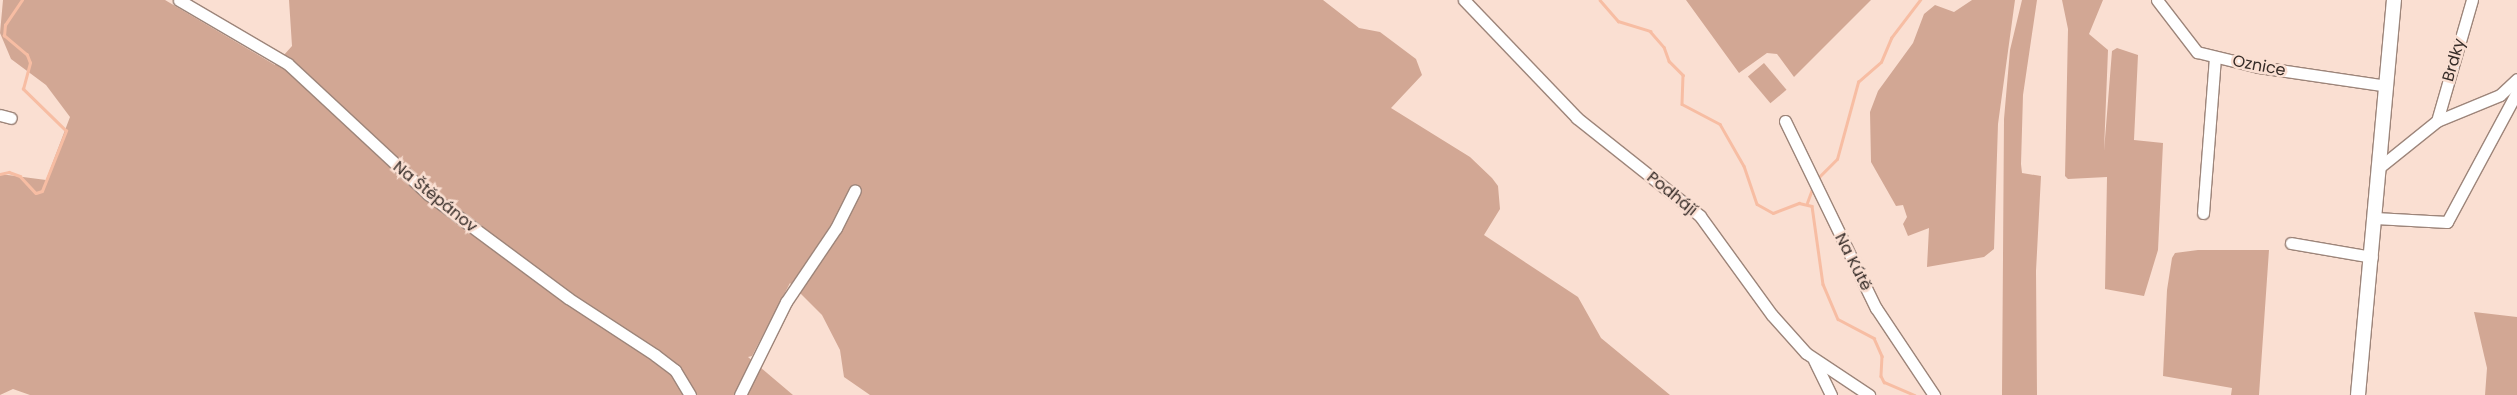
<!DOCTYPE html>
<meta charset="utf-8">
<style>
body{margin:0}
#map{position:relative;width:2517px;height:395px;overflow:hidden;background:#fadfd2;font-family:Poppins,sans-serif}
div>[style]{position:absolute}
.green>*{inset:0;background:#d2a794;transform-origin:0 0}
.stream>*{height:2.5px;margin:-1.25px;padding:0 1.25px;transform-origin:1.25px;border-radius:1.25px;background:#f7bda3}
.roads{filter:drop-shadow(1px 0 #9d857a) drop-shadow(-1px 0 #9d857a) drop-shadow(0 1px #9d857a) drop-shadow(0 -1px #9d857a)}
.minor>*{height:11px;margin:-5.5px;padding:0 5.5px;transform-origin:5.5px;border-radius:5.5px;background:#fff}
.tertiary>*{height:14px;margin:-7px;padding:0 7px;transform-origin:7px;border-radius:7px;background:#fff}
span{translate:-50% -50%;white-space:nowrap;text-align:center;line-height:1.15;-webkit-text-stroke:5px #fadfd2;paint-order:stroke}
.street-label{font-size:16px;color:#352b27}
</style>
<div id="map">
<div class="green">
<i style="clip-path:polygon(3px 0,165px 0,275px 65px,292px 46px,289px 0,1323px 0,1359px 28px,1380px 32px,1416px 59px,1422px 75px,1391px 108px,1470px 157px,1492px 178px,1498px 186px,1500px 209px,1484px 235px,1578px 297px,1601px 338px,1670px 395px,870px 395px,844px 377px,840px 350px,822px 315px,790px 283px,752px 356px,748px 357px,793px 395px,30px 395px,13px 389px,0 395px,0 174px,46px 180px,70px 117px,46px 85px,11px 59px,0 33px)"></i>
<i style="clip-path:polygon(1686px 0,1871px 0,1794px 77px,1777px 54px,1767px 53px,1739px 73px)"></i>
<i style="clip-path:polygon(1972px 0,2015px 0,1998px 124px,1994px 249px,1984px 257px,1927px 267px,1929px 228px,1908px 236px,1903px 224px,1907px 217px,1903px 205px,1896px 206px,1871px 162px,1870px 112px,1878px 91px,1913px 43px,1924px 14px,1935px 5px,1954px 12px)"></i>
<i style="clip-path:polygon(2022px 0,2037px 0,2023px 95px,2021px 164px,2022px 173px,2041px 176px,2036px 271px,2037px 395px,2002px 395px,2004px 119px,2010px 50px)"></i>
<i style="clip-path:polygon(2062px 0,2103px 0,2089px 34px,2108px 50px,2104px 151px,2112px 51px,2117px 48px,2138px 55px,2134px 140px,2163px 143px,2158px 250px,2144px 296px,2105px 289px,2107px 177px,2068px 179px,2065px 176px,2068px 29px)"></i>
<i style="left:1764px;top:63px;width:35px;height:21px;rotate:50deg"></i>
<i style="clip-path:polygon(2198px 250px,2269px 250px,2259px 395px,2231px 395px,2232px 388px,2163px 376px,2167px 290px,2172px 258px,2175px 253px)"></i>
<i style="clip-path:polygon(2474px 312px,2517px 317px,2517px 395px,2485px 395px,2487px 368px)"></i>
</div>
<div class="stream">
<i style="left:1600px;top:0;width:28px;rotate:49deg"></i>
<i style="left:1618px;top:21px;width:34px;rotate:17deg"></i>
<i style="left:1650px;top:31px;width:21px;rotate:49deg"></i>
<i style="left:1664px;top:47px;width:15px;rotate:70deg"></i>
<i style="left:1669px;top:61px;width:20px;rotate:45deg"></i>
<i style="left:1683px;top:75px;width:29px;rotate:92deg"></i>
<i style="left:1682px;top:104px;width:43px;rotate:27.8deg"></i>
<i style="left:1720px;top:124px;width:48px;rotate:60.3deg"></i>
<i style="left:1744px;top:166px;width:40px;rotate:71.1deg"></i>
<i style="left:1757px;top:204px;width:18px;rotate:29deg"></i>
<i style="left:1773px;top:213px;width:28px;rotate:-21deg"></i>
<i style="left:1799px;top:203px;width:13px;rotate:13deg"></i>
<i style="left:1812px;top:206px;width:79px;rotate:82deg"></i>
<i style="left:1823px;top:284px;width:38px;rotate:67deg"></i>
<i style="left:1838px;top:319px;width:41px;rotate:27.8deg"></i>
<i style="left:1874px;top:338px;width:20px;rotate:66deg"></i>
<i style="left:1882px;top:356px;width:20px;rotate:93deg"></i>
<i style="left:1881px;top:376px;width:7px;rotate:63deg"></i>
<i style="left:1884px;top:382px;width:33px;rotate:23deg"></i>
<i style="left:0;top:174px;width:9px;rotate:-13deg"></i>
<i style="left:9px;top:172px;width:12px;rotate:20deg"></i>
<i style="left:20px;top:176px;width:23px;rotate:47deg"></i>
<i style="left:36px;top:193px;width:6px;rotate:-18deg"></i>
<i style="left:42px;top:191px;width:65px;rotate:-68.2deg"></i>
<i style="left:66px;top:131px;width:60px;rotate:-135.7deg"></i>
<i style="left:23px;top:89px;width:27px;rotate:-75deg"></i>
<i style="left:30px;top:63px;width:9px;rotate:-111deg"></i>
<i style="left:27px;top:55px;width:30px;rotate:-140deg"></i>
<i style="left:4px;top:36px;width:11px;rotate:-85deg"></i>
<i style="left:5px;top:25px;width:30px;rotate:-56deg"></i>
<i style="left:1817px;top:179px;width:28px;rotate:-45deg"></i>
<i style="left:1837px;top:159px;width:80px;rotate:-74.7deg"></i>
<i style="left:1858px;top:82px;width:30px;rotate:-41deg"></i>
<i style="left:1881px;top:62px;width:26px;rotate:-67deg"></i>
<i style="left:1891px;top:38px;width:48px;rotate:-52.7deg"></i>
<i style="left:1807px;top:203px;width:15px;rotate:-70deg"></i>
</div>
<div class="roads">
<div class="minor">
<i style="left:179px;top:0;width:126px;rotate:30.4deg"></i>
<i style="left:288px;top:64px;width:191px;rotate:42.9deg"></i>
<i style="left:428px;top:194px;width:174px;rotate:36.6deg"></i>
<i style="left:568px;top:298px;width:104px;rotate:33.2deg"></i>
<i style="left:655px;top:355px;width:25px;rotate:37deg"></i>
<i style="left:675px;top:370px;width:29px;rotate:59deg"></i>
<i style="left:1464px;top:0;width:163px;rotate:46.2deg"></i>
<i style="left:1577px;top:118px;width:157px;rotate:38.5deg"></i>
<i style="left:1700px;top:216px;width:122px;rotate:54deg"></i>
<i style="left:1772px;top:315px;width:51px;rotate:48.2deg"></i>
<i style="left:1806px;top:353px;width:76px;rotate:33.7deg"></i>
<i style="left:2157px;top:0;width:66px;rotate:52.4deg"></i>
<i style="left:2197px;top:52px;width:64px;rotate:13.6deg"></i>
<i style="left:2259px;top:67px;width:129px;rotate:8.4deg"></i>
<i style="left:0;top:115px;width:11px;rotate:15deg"></i>
<i style="left:1785px;top:121px;width:208px;rotate:64.1deg"></i>
<i style="left:1876px;top:308px;width:105px;rotate:56.3deg"></i>
<i style="left:2437px;top:121px;width:126px;rotate:-73.9deg"></i>
<i style="left:2381px;top:166px;width:72px;rotate:-38.8deg"></i>
<i style="left:2437px;top:121px;width:68px;rotate:-22.4deg"></i>
<i style="left:2500px;top:95px;width:23px;rotate:-43deg"></i>
<i style="left:2203px;top:213px;width:156px;rotate:-85.6deg"></i>
<i style="left:2375px;top:218px;width:72px;rotate:3.2deg"></i>
<i style="left:2447px;top:222px;width:148px;rotate:-61.7deg"></i>
<i style="left:2291px;top:243px;width:82px;rotate:9.8deg"></i>
<i style="left:1814px;top:360px;width:39px;rotate:64deg"></i>
<i style="left:740px;top:395px;width:104px;rotate:-63.7deg"></i>
<i style="left:786px;top:302px;width:89px;rotate:-56deg"></i>
<i style="left:836px;top:228px;width:42px;rotate:-63.4deg"></i>
</div>
<div class="tertiary">
<i style="left:2358px;top:395px;width:397px;rotate:-84.8deg"></i>
</div>
</div>
<div class="street-label">
<span style="left:2454px;top:60px;rotate:-74deg">Brdky</span>
<span style="left:2259px;top:66px;rotate:11deg">Oznice</span>
<span style="left:1672px;top:194px;rotate:39deg">Podhájí</span>
<span style="left:435px;top:197px;rotate:39deg">Na Štěpánov</span>
<span style="left:1853px;top:262px;rotate:63deg">Na Kútě</span>
</div>
</div>
